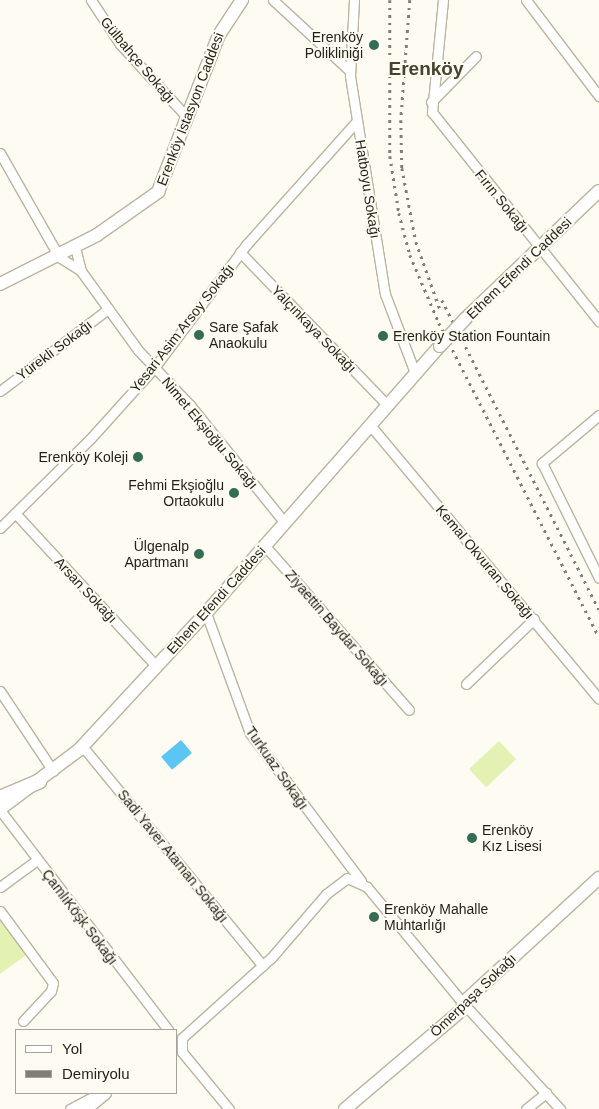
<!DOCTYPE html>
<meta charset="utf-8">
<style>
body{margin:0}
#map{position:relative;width:599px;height:1109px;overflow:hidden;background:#fefbf2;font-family:Helvetica,sans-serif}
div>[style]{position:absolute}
.green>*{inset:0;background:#e3f2b2;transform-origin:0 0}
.water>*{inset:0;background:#5bc5f3;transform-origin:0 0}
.roads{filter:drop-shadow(1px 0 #bbb49f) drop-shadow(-1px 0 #bbb49f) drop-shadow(0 1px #bbb49f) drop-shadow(0 -1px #bbb49f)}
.street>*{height:9px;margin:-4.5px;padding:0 4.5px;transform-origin:4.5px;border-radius:4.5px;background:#fff}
.secondary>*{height:12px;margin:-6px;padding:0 6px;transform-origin:6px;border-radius:6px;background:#fff}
.primary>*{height:14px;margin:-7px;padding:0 7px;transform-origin:7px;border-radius:7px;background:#fff}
.rail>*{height:2.5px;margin-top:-1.25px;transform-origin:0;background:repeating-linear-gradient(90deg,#817e76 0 2.5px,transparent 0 7.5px)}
.bridges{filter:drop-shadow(1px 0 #bbb49f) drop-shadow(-1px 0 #bbb49f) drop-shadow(0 1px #bbb49f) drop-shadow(0 -1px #bbb49f)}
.secondary-bridge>*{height:12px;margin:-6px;padding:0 6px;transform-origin:6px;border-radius:6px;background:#fff}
.dots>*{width:14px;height:14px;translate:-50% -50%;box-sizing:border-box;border:2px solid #fefbf2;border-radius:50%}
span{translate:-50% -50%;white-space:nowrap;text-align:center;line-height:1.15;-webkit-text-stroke:4px #fefbf2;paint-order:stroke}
.poi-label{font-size:14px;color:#221f17}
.right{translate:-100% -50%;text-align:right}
.left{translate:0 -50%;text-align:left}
.street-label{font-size:14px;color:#221f17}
.district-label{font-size:19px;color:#484230;font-weight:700}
.legend{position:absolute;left:15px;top:1029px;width:162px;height:65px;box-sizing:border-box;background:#fefbf2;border:1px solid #a6a39a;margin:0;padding:6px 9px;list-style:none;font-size:15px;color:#221f17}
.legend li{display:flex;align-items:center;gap:10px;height:25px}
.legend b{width:25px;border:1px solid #a6a39a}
</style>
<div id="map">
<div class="green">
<i style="left:499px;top:741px;width:25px;height:41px;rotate:47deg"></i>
<i style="clip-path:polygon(0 914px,29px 953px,0 974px)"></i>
</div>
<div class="water">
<i style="left:181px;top:740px;width:17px;height:26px;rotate:50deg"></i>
</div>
<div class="roads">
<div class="street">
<i style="left:91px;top:0;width:53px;rotate:56.6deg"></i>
<i style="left:120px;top:44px;width:99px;rotate:47.5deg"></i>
<i style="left:273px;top:0;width:105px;rotate:42.7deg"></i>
<i style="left:354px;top:0;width:76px;rotate:93deg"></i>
<i style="left:350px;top:76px;width:221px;rotate:80.9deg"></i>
<i style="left:385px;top:294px;width:85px;rotate:69.2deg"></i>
<i style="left:443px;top:0;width:113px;rotate:95.6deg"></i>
<i style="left:432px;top:112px;width:268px;rotate:51.4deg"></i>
<i style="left:526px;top:0;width:121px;rotate:52.8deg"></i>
<i style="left:431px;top:102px;width:64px;rotate:-45.6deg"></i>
<i style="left:0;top:153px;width:120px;rotate:60.4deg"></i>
<i style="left:59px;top:257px;width:26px;rotate:32deg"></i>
<i style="left:81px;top:271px;width:97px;rotate:54.2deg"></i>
<i style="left:138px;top:350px;width:76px;rotate:46.6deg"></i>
<i style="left:190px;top:405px;width:151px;rotate:51.2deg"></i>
<i style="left:75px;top:247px;width:25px;rotate:76deg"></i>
<i style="left:240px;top:252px;width:212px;rotate:46.1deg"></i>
<i style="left:0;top:391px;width:136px;rotate:-37.2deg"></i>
<i style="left:599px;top:415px;width:75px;rotate:139.9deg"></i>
<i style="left:542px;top:463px;width:128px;rotate:63.6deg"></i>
<i style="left:370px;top:425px;width:357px;rotate:50.1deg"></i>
<i style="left:15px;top:513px;width:209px;rotate:47.3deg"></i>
<i style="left:0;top:528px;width:127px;rotate:-44.7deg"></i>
<i style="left:90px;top:439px;width:96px;rotate:-48deg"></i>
<i style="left:154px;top:368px;width:154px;rotate:-53.2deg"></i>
<i style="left:246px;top:245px;width:166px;rotate:-48.2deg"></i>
<i style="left:265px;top:546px;width:218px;rotate:48.7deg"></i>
<i style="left:206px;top:613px;width:128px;rotate:69.9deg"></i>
<i style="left:250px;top:733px;width:185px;rotate:53.1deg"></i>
<i style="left:466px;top:684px;width:94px;rotate:-43.7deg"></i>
<i style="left:0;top:691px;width:96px;rotate:56.5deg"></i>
<i style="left:83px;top:747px;width:283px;rotate:50.6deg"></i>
<i style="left:0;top:810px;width:277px;rotate:52.6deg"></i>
<i style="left:0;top:887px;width:46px;rotate:-36.1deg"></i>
<i style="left:0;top:911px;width:89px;rotate:53.6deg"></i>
<i style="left:53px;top:983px;width:8px;rotate:104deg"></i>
<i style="left:51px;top:991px;width:41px;rotate:133deg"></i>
<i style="left:70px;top:1109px;width:27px;rotate:-28deg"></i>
<i style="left:229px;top:1109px;width:74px;rotate:-129.5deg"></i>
<i style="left:182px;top:1052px;width:14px;rotate:-90deg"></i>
<i style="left:182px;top:1038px;width:120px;rotate:-42deg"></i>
<i style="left:271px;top:958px;width:84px;rotate:-49.3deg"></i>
<i style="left:326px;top:894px;width:26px;rotate:-37deg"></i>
<i style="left:347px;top:878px;width:22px;rotate:24deg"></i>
<i style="left:367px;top:887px;width:151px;rotate:50.4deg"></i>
<i style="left:463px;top:1003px;width:144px;rotate:47.5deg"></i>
<i style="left:526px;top:1109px;width:26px;rotate:-39deg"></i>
</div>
<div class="secondary">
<i style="left:0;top:284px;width:109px;rotate:-26.8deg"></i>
<i style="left:97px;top:235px;width:75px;rotate:-35.2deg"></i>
<i style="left:158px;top:192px;width:168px;rotate:-68.8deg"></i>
<i style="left:219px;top:35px;width:42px;rotate:-56.7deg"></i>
<i style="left:466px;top:318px;width:184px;rotate:-43.7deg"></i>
<i style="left:0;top:809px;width:99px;rotate:-36.8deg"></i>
<i style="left:79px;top:750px;width:187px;rotate:-47.2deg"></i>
<i style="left:206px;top:613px;width:355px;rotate:-48.8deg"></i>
<i style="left:345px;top:1109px;width:156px;rotate:-40.3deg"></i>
<i style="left:464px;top:1008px;width:5px;rotate:-101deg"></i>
<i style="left:463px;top:1003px;width:185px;rotate:-42.6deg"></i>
</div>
<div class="primary">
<i style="left:0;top:798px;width:43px;rotate:-23deg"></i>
<i style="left:84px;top:1109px;width:26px;rotate:-39deg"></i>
</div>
</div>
<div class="rail">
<i style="left:390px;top:0;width:156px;rotate:90deg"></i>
<i style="left:390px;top:156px;width:58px;rotate:81deg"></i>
<i style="left:399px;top:213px;width:43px;rotate:75.3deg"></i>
<i style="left:410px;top:255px;width:74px;rotate:66.9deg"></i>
<i style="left:439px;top:323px;width:352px;rotate:63deg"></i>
<i style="left:410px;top:0;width:120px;rotate:94.3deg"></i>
<i style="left:401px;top:120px;width:48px;rotate:88.8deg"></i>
<i style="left:402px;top:168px;width:75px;rotate:79.3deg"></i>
<i style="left:416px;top:242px;width:71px;rotate:70.3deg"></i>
<i style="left:442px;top:300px;width:347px;rotate:63.1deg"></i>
</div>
<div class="bridges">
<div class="secondary-bridge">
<i style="left:440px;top:346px;width:38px;rotate:-47deg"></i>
</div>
</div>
<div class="dots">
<i style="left:374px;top:45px;background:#356c54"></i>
<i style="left:199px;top:335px;background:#356c54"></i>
<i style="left:383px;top:336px;background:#356c54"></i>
<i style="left:138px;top:457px;background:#356c54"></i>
<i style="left:234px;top:493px;background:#356c54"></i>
<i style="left:199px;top:554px;background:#356c54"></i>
<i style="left:472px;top:838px;background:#356c54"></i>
<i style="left:374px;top:917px;background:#356c54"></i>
</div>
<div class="poi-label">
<span class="right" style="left:363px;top:45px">Erenköy<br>Polikliniği</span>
<span class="left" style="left:209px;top:335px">Sare Şafak<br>Anaokulu</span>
<span class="left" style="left:393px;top:336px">Erenköy Station Fountain</span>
<span class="right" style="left:128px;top:457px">Erenköy Koleji</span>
<span class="right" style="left:224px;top:493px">Fehmi Ekşioğlu<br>Ortaokulu</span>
<span class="right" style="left:189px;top:554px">Ülgenalp<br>Apartmanı</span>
<span class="left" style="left:482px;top:838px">Erenköy<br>Kız Lisesi</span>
<span class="left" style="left:384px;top:917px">Erenköy Mahalle<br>Muhtarlığı</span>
</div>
<div class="street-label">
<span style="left:138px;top:60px;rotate:50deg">Gülbahçe Sokağı</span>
<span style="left:190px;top:109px;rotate:-69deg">Erenköy İstasyon Caddesi</span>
<span style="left:368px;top:189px;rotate:81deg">Hatboyu Sokağı</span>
<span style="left:502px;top:201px;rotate:51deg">Fırın Sokağı</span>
<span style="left:519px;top:268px;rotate:-44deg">Ethem Efendi Caddesi</span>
<span style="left:182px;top:328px;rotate:-52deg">Yesari Asim Arsoy Sokağı</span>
<span style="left:314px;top:329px;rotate:46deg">Yalçınkaya Sokağı</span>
<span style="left:54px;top:350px;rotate:-37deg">Yürekli Sokağı</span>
<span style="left:210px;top:433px;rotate:50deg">Nimet Ekşioğlu Sokağı</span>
<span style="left:485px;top:562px;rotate:50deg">Kemal Okvuran Sokağı</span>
<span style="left:86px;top:590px;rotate:47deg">Arsan Sokağı</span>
<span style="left:216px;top:600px;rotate:-48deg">Ethem Efendi Caddesi</span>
<span style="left:337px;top:628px;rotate:49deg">Ziyaettin Baydar Sokağı</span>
<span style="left:277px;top:768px;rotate:55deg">Turkuaz Sokağı</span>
<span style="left:173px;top:856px;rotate:51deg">Sadi Yaver Ataman Sokağı</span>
<span style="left:80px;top:917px;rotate:53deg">ÇamlıKöşk Sokağı</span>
<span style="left:473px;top:995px;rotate:-44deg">Ömerpaşa Sokağı</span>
</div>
<div class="district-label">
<span style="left:426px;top:69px">Erenköy</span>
</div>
<ul class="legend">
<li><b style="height:6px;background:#fff"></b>Yol</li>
<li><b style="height:6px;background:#817e76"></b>Demiryolu</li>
</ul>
</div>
